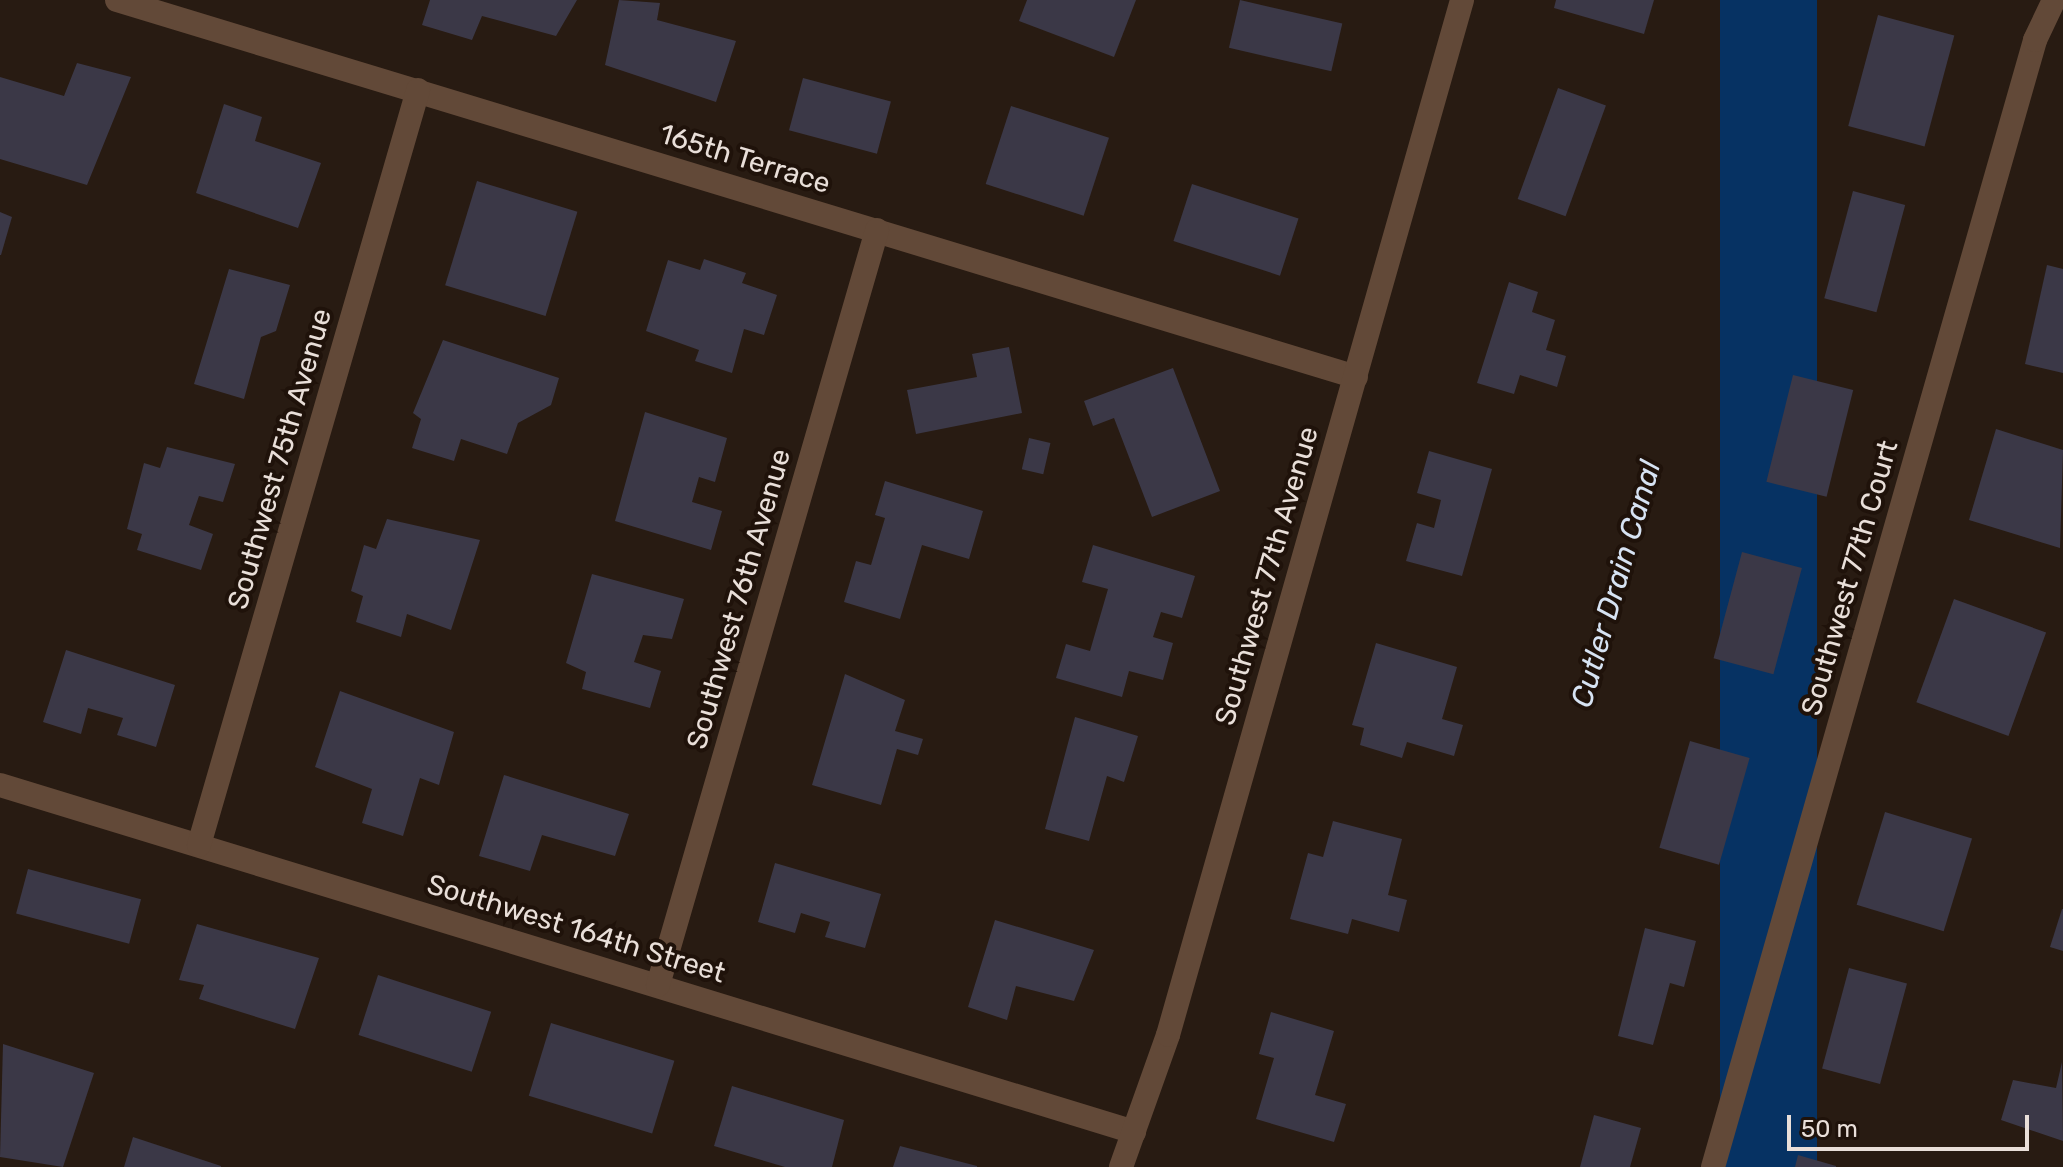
<!DOCTYPE html>
<style>
body{margin:0}
#map{position:relative;width:2063px;height:1167px;overflow:hidden;background:#281b12;font-family:Rubik,sans-serif}
div>[style]{position:absolute}
.water>*{inset:0;background:#063263;transform-origin:0 0}
.building>*{inset:0;background:#3b3847;transform-origin:0 0}
.minor>*{height:24px;margin:-12px;padding:0 12px;transform-origin:12px;border-radius:12px;background:#624938}
.tertiary>*{height:24px;margin:-12px;padding:0 12px;transform-origin:12px;border-radius:12px;background:#624938}
span{translate:-50% -50%;white-space:nowrap;text-align:center;line-height:1.15;-webkit-text-stroke:8px #1f120a;paint-order:stroke}
.street-label{font-size:28px;color:#e9dfd9}
.water-label{font-size:30px;color:#d7e3f3;font-style:italic}
.scale{position:absolute;left:1787px;top:1115px;width:242px;height:36px;box-sizing:border-box;border:4px solid #e9dfd9;border-top:0;padding-left:10px;font-size:24px;line-height:28px;white-space:nowrap;color:#e9dfd9;-webkit-text-stroke:6px #1f120a;paint-order:stroke}
</style>
<div id="map">
<div class="water">
<i style="left:1720px;top:0;width:97px;height:1212px"></i>
</div>
<div class="building">
<i style="clip-path:polygon(430px 0,577px 0,556px 36px,482px 16px,472px 40px,422px 25px)"></i>
<i style="clip-path:polygon(619px 0,660px 3px,657px 20px,736px 41px,716px 102px,605px 65px)"></i>
<i style="clip-path:polygon(1027px 0,1136px 0,1114px 57px,1019px 21px)"></i>
<i style="left:1240px;top:0;width:105px;height:49px;rotate:13deg"></i>
<i style="clip-path:polygon(1556px 0,1654px 0,1644px 34px,1554px 8px)"></i>
<i style="left:1878px;top:15px;width:79px;height:115px;rotate:15deg"></i>
<i style="clip-path:polygon(77px 63px,131px 77px,87px 185px,0 159px,0 77px,64px 96px)"></i>
<i style="left:803px;top:78px;width:91px;height:54px;rotate:15deg"></i>
<i style="left:1558px;top:88px;width:51px;height:118px;rotate:20deg"></i>
<i style="clip-path:polygon(224px 104px,262px 117px,255px 141px,321px 163px,298px 228px,196px 193px)"></i>
<i style="left:1011px;top:106px;width:103px;height:82px;rotate:18deg"></i>
<i style="left:477px;top:181px;width:105px;height:109px;rotate:17deg"></i>
<i style="left:1192px;top:184px;width:112px;height:60px;rotate:18deg"></i>
<i style="left:1853px;top:191px;width:54px;height:111px;rotate:15deg"></i>
<i style="clip-path:polygon(0 212px,12px 217px,1px 255px,0 255px)"></i>
<i style="clip-path:polygon(704px 259px,746px 273px,742px 283px,777px 295px,764px 335px,744px 329px,732px 373px,695px 361px,699px 350px,646px 331px,668px 260px,700px 270px)"></i>
<i style="clip-path:polygon(2047px 265px,2063px 269px,2063px 373px,2025px 364px)"></i>
<i style="clip-path:polygon(229px 269px,290px 285px,276px 331px,261px 337px,244px 399px,194px 384px)"></i>
<i style="clip-path:polygon(1509px 282px,1538px 292px,1532px 312px,1555px 320px,1546px 350px,1566px 356px,1557px 387px,1520px 375px,1514px 394px,1477px 383px)"></i>
<i style="clip-path:polygon(443px 340px,559px 378px,551px 405px,518px 423px,507px 454px,461px 439px,454px 461px,412px 448px,421px 419px,413px 413px)"></i>
<i style="clip-path:polygon(1009px 347px,1022px 413px,916px 434px,907px 390px,977px 377px,972px 354px)"></i>
<i style="clip-path:polygon(1173px 368px,1220px 491px,1152px 517px,1114px 418px,1093px 426px,1084px 401px)"></i>
<i style="left:1793px;top:375px;width:62px;height:110px;rotate:14deg"></i>
<i style="clip-path:polygon(645px 412px,727px 438px,715px 482px,699px 477px,692px 502px,722px 511px,711px 550px,615px 521px)"></i>
<i style="clip-path:polygon(1996px 429px,2063px 450px,2060px 548px,1969px 520px)"></i>
<i style="left:1029px;top:438px;width:22px;height:32px;rotate:13deg"></i>
<i style="clip-path:polygon(167px 447px,235px 464px,223px 502px,199px 496px,189px 525px,213px 534px,201px 570px,137px 550px,142px 534px,127px 529px,144px 463px,160px 468px)"></i>
<i style="clip-path:polygon(1429px 451px,1492px 469px,1462px 576px,1406px 561px,1417px 523px,1434px 528px,1441px 500px,1417px 493px)"></i>
<i style="clip-path:polygon(885px 481px,983px 511px,969px 559px,922px 545px,900px 619px,844px 602px,856px 561px,871px 565px,885px 518px,875px 515px)"></i>
<i style="clip-path:polygon(387px 519px,480px 540px,451px 630px,407px 614px,401px 637px,356px 622px,363px 596px,351px 591px,364px 545px,376px 549px)"></i>
<i style="clip-path:polygon(1093px 545px,1195px 576px,1182px 618px,1161px 612px,1153px 637px,1173px 643px,1163px 680px,1129px 671px,1122px 697px,1056px 678px,1066px 644px,1090px 651px,1108px 589px,1082px 582px)"></i>
<i style="left:1742px;top:552px;width:62px;height:110px;rotate:15deg"></i>
<i style="clip-path:polygon(592px 574px,684px 599px,672px 639px,643px 635px,634px 662px,661px 671px,650px 708px,582px 689px,586px 672px,566px 663px)"></i>
<i style="left:1954px;top:599px;width:98px;height:110px;rotate:20deg"></i>
<i style="clip-path:polygon(1376px 643px,1457px 667px,1442px 719px,1463px 725px,1454px 756px,1407px 742px,1402px 758px,1360px 745px,1364px 728px,1352px 725px)"></i>
<i style="clip-path:polygon(66px 650px,175px 685px,156px 747px,117px 735px,123px 718px,88px 708px,81px 734px,43px 722px)"></i>
<i style="clip-path:polygon(845px 674px,905px 700px,895px 731px,923px 739px,918px 755px,897px 749px,881px 805px,812px 785px)"></i>
<i style="clip-path:polygon(340px 691px,454px 732px,439px 785px,420px 778px,403px 836px,362px 823px,372px 789px,315px 767px)"></i>
<i style="clip-path:polygon(1075px 717px,1138px 736px,1124px 782px,1107px 776px,1089px 841px,1045px 829px)"></i>
<i style="left:1690px;top:741px;width:62px;height:111px;rotate:16deg"></i>
<i style="clip-path:polygon(504px 775px,629px 814px,615px 856px,542px 835px,530px 871px,479px 856px)"></i>
<i style="left:1885px;top:812px;width:91px;height:97px;rotate:17deg"></i>
<i style="clip-path:polygon(1333px 821px,1402px 839px,1388px 895px,1407px 900px,1399px 932px,1352px 919px,1348px 934px,1290px 919px,1308px 853px,1323px 857px)"></i>
<i style="clip-path:polygon(775px 863px,881px 894px,865px 948px,825px 937px,830px 922px,801px 913px,795px 933px,758px 922px)"></i>
<i style="left:28px;top:869px;width:117px;height:46px;rotate:15deg"></i>
<i style="clip-path:polygon(2062px 909px,2063px 909px,2063px 951px,2050px 947px)"></i>
<i style="clip-path:polygon(995px 920px,1094px 950px,1074px 1001px,1016px 986px,1007px 1020px,968px 1007px)"></i>
<i style="clip-path:polygon(197px 924px,319px 958px,295px 1029px,199px 999px,204px 985px,179px 980px)"></i>
<i style="clip-path:polygon(1645px 928px,1696px 941px,1684px 987px,1670px 983px,1653px 1045px,1618px 1036px)"></i>
<i style="left:1849px;top:968px;width:60px;height:104px;rotate:15deg"></i>
<i style="left:378px;top:975px;width:119px;height:63px;rotate:18deg"></i>
<i style="clip-path:polygon(1271px 1012px,1334px 1031px,1315px 1095px,1346px 1104px,1334px 1142px,1256px 1119px,1274px 1058px,1259px 1054px)"></i>
<i style="left:551px;top:1023px;width:129px;height:76px;rotate:17deg"></i>
<i style="clip-path:polygon(3px 1044px,94px 1073px,63px 1167px,0 1157px)"></i>
<i style="clip-path:polygon(2062px 1062px,2063px 1141px,2001px 1120px,2013px 1080px,2056px 1088px)"></i>
<i style="clip-path:polygon(732px 1086px,844px 1120px,832px 1167px,785px 1167px,714px 1146px)"></i>
<i style="clip-path:polygon(1594px 1115px,1641px 1128px,1630px 1167px,1580px 1167px)"></i>
<i style="clip-path:polygon(133px 1137px,221px 1166px,221px 1167px,124px 1167px)"></i>
<i style="clip-path:polygon(900px 1146px,977px 1166px,977px 1167px,893px 1167px)"></i>
<i style="clip-path:polygon(1798px 1155px,1836px 1166px,1836px 1167px,1795px 1167px)"></i>
</div>
<div class="minor">
<i style="left:117px;top:0;width:1295px;rotate:16.92deg"></i>
<i style="left:0;top:785px;width:1186px;rotate:17.01deg"></i>
<i style="left:199px;top:845px;width:786px;rotate:-73.82deg"></i>
<i style="left:658px;top:985px;width:786px;rotate:-73.82deg"></i>
<i style="left:1713px;top:1167px;width:1172px;rotate:-74.05deg"></i>
<i style="left:2035px;top:40px;width:44px;rotate:-64.6deg"></i>
</div>
<div class="tertiary">
<i style="left:1121px;top:1167px;width:140px;rotate:-70.4deg"></i>
<i style="left:1168px;top:1035px;width:1076px;rotate:-74.14deg"></i>
</div>
<div class="street-label">
<span style="left:745px;top:159px;rotate:17deg">165th Terrace</span>
<span style="left:280px;top:459px;rotate:-74deg">Southwest 75th Avenue</span>
<span style="left:1267px;top:576px;rotate:-74deg">Southwest 77th Avenue</span>
<span style="left:1850px;top:578px;rotate:-74deg">Southwest 77th Court</span>
<span style="left:739px;top:599px;rotate:-74deg">Southwest 76th Avenue</span>
<span style="left:576px;top:929px;rotate:17deg">Southwest 164th Street</span>
</div>
<div class="water-label">
<span style="left:1616px;top:584px;rotate:-74deg">Cutler Drain Canal</span>
</div>
<div class="scale">50 m</div>
</div>
